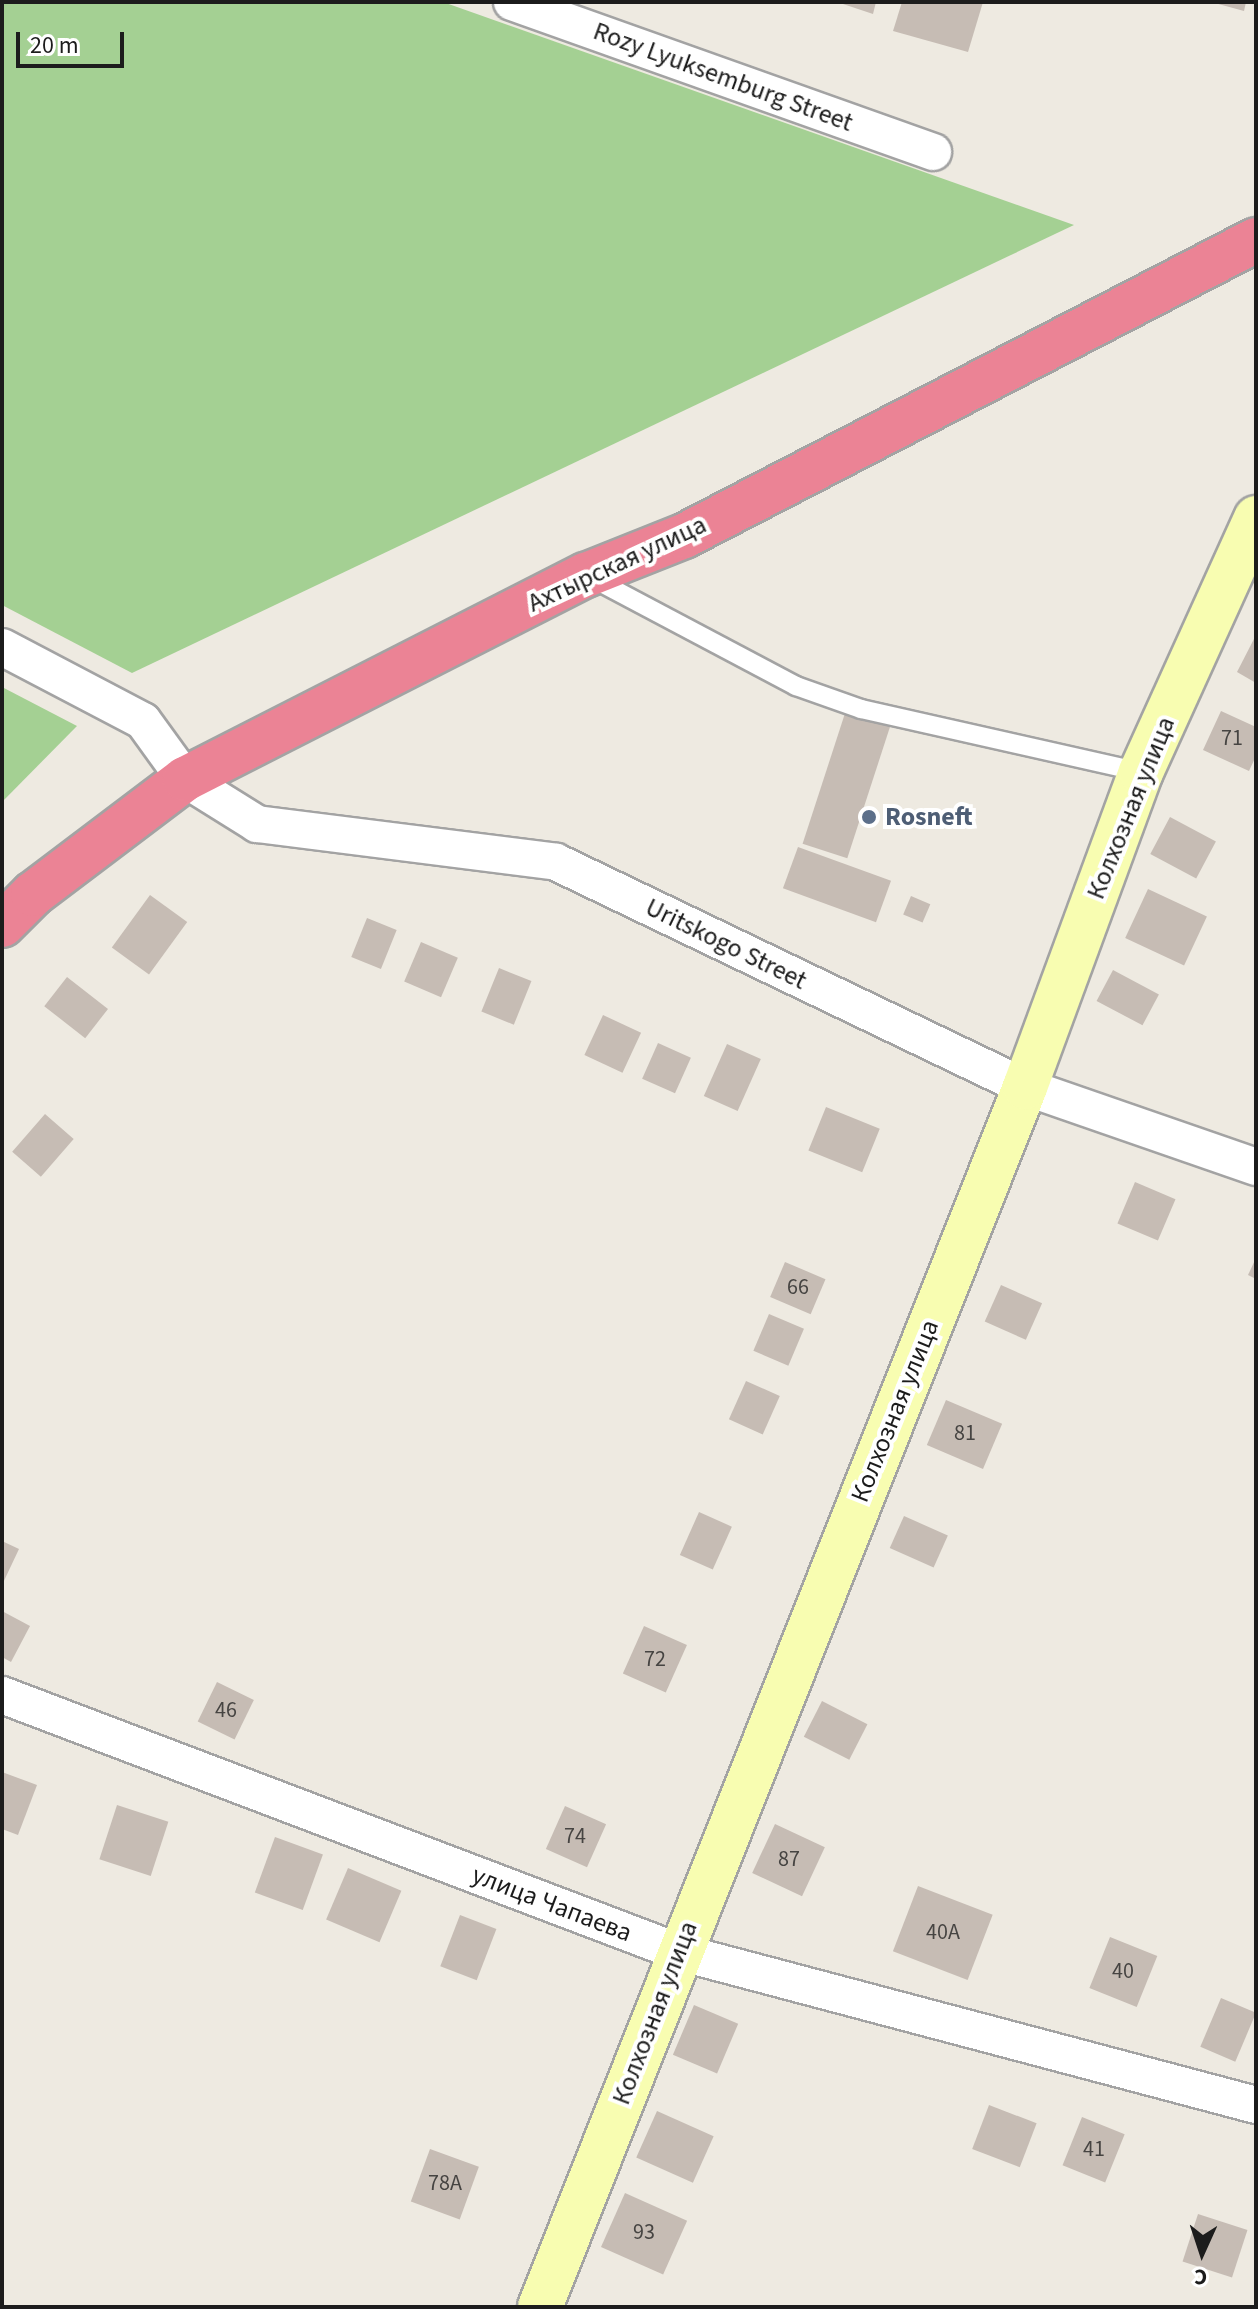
<!DOCTYPE html>
<meta charset="utf-8">
<style>
body{margin:0}
#map{position:relative;width:1258px;height:2309px;overflow:hidden;background:#eeeae1;font-family:"Source Sans 3",sans-serif}
div>[style]{position:absolute}
.forest>*{inset:0;background:#a4d093}
.building>*{inset:0;background:#c6bcb4;transform-origin:0 0}
.roads{filter:drop-shadow(2px 0 #a3a3a3) drop-shadow(-2px 0 #a3a3a3) drop-shadow(0 2px #a3a3a3) drop-shadow(0 -2px #a3a3a3)}
.lane>*{height:18px;margin:-9px;padding:0 9px;transform-origin:9px;border-radius:9px;background:#fff}
.street>*{height:36px;margin:-18px;padding:0 18px;transform-origin:18px;border-radius:18px;background:#fff}
.secondary>*{height:44px;margin:-22px;padding:0 22px;transform-origin:22px;border-radius:22px;background:#f8fdb1}
.highway>*{height:44px;margin:-22px;padding:0 22px;transform-origin:22px;border-radius:22px;background:#eb8395}
.dots>*{width:22px;height:22px;translate:-50% -50%;box-sizing:border-box;border:4px solid #fff;border-radius:50%}
span{translate:-50% -50%;white-space:nowrap;text-align:center;line-height:1.15;-webkit-text-stroke:8px #fff;paint-order:stroke}
.number-label{font-size:22px;color:#464442}
.number-label span{-webkit-text-stroke-width:0}
.street-label{font-size:26px;color:#1c1c1c}
.service-label{font-size:26px;color:#4e5e75;font-weight:700}
.left{translate:0 -50%;text-align:left}
.frame{position:absolute;inset:0;border:4px solid #1c1c1c;pointer-events:none}
.north{position:absolute;left:1162px;top:2213px;width:80px;height:80px;-webkit-text-stroke:6px #fff;paint-order:stroke;rotate:183deg;font-size:22px;font-weight:700;line-height:32px;text-align:center;color:#1c1c1c}
.north::after{content:'';display:block;margin:auto;width:28px;height:36px;background:#1c1c1c;clip-path:polygon(50% 0,100% 100%,50% 72%,0 100%)}
.scale{position:absolute;left:16px;top:32px;width:108px;height:36px;box-sizing:border-box;border:4px solid #1c1c1c;border-top:0;padding-left:10px;font-size:24px;line-height:28px;white-space:nowrap;color:#1c1c1c;-webkit-text-stroke:6px #fff;paint-order:stroke}
</style>
<div id="map">
<div class="forest">
<i style="clip-path:polygon(2px 2px,443px 2px,1074px 225px,132px 673px,2px 605px)"></i>
<i style="clip-path:polygon(2px 687px,77px 726px,2px 802px)"></i>
</div>
<div class="building">
<i style="clip-path:polygon(837px 2px,876px 2px,873px 14px)"></i>
<i style="clip-path:polygon(902px 2px,983px 2px,968px 52px,893px 31px)"></i>
<i style="clip-path:polygon(1211px 2px,1246px 2px,1244px 11px)"></i>
<i style="clip-path:polygon(1256px 635px,1256px 683px,1237px 672px)"></i>
<i style="left:848px;top:704px;width:47px;height:147px;rotate:18deg"></i>
<i style="clip-path:polygon(1221px 711px,1256px 727px,1256px 756px,1249px 771px,1203px 750px)"></i>
<i style="left:1170px;top:817px;width:52px;height:42px;rotate:28deg"></i>
<i style="left:798px;top:847px;width:99px;height:44px;rotate:20deg"></i>
<i style="left:1148px;top:889px;width:65px;height:54px;rotate:25deg"></i>
<i style="left:150px;top:895px;width:46px;height:65px;rotate:36deg"></i>
<i style="left:911px;top:896px;width:21px;height:20px;rotate:23deg"></i>
<i style="left:367px;top:918px;width:32px;height:42px;rotate:22deg"></i>
<i style="left:421px;top:942px;width:40px;height:43px;rotate:23deg"></i>
<i style="left:499px;top:968px;width:35px;height:47px;rotate:22deg"></i>
<i style="left:1113px;top:970px;width:52px;height:35px;rotate:28deg"></i>
<i style="left:67px;top:977px;width:52px;height:37px;rotate:38deg"></i>
<i style="left:603px;top:1015px;width:42px;height:44px;rotate:25deg"></i>
<i style="left:658px;top:1043px;width:36px;height:39px;rotate:24deg"></i>
<i style="left:727px;top:1044px;width:37px;height:57px;rotate:24deg"></i>
<i style="left:826px;top:1107px;width:58px;height:47px;rotate:22deg"></i>
<i style="left:45px;top:1114px;width:38px;height:50px;rotate:41deg"></i>
<i style="left:1135px;top:1182px;width:44px;height:45px;rotate:23deg"></i>
<i style="clip-path:polygon(1256px 1258px,1256px 1279px,1248px 1275px)"></i>
<i style="left:785px;top:1262px;width:44px;height:38px;rotate:23deg"></i>
<i style="left:1001px;top:1285px;width:45px;height:40px;rotate:24deg"></i>
<i style="left:769px;top:1314px;width:38px;height:40px;rotate:23deg"></i>
<i style="left:746px;top:1381px;width:37px;height:42px;rotate:24deg"></i>
<i style="left:946px;top:1400px;width:61px;height:49px;rotate:23deg"></i>
<i style="left:699px;top:1512px;width:36px;height:47px;rotate:24deg"></i>
<i style="left:904px;top:1516px;width:48px;height:35px;rotate:24deg"></i>
<i style="clip-path:polygon(2px 1541px,19px 1549px,2px 1585px)"></i>
<i style="clip-path:polygon(2px 1611px,30px 1626px,11px 1662px,2px 1657px)"></i>
<i style="left:644px;top:1626px;width:47px;height:52px;rotate:24deg"></i>
<i style="left:217px;top:1682px;width:41px;height:44px;rotate:26deg"></i>
<i style="left:822px;top:1701px;width:51px;height:40px;rotate:27deg"></i>
<i style="clip-path:polygon(2px 1772px,37px 1785px,18px 1835px,2px 1829px)"></i>
<i style="left:117px;top:1805px;width:54px;height:57px;rotate:18deg"></i>
<i style="left:565px;top:1806px;width:45px;height:47px;rotate:24deg"></i>
<i style="left:775px;top:1824px;width:55px;height:54px;rotate:25deg"></i>
<i style="left:275px;top:1837px;width:51px;height:59px;rotate:20deg"></i>
<i style="left:348px;top:1868px;width:58px;height:56px;rotate:23deg"></i>
<i style="left:918px;top:1886px;width:80px;height:70px;rotate:21deg"></i>
<i style="left:460px;top:1915px;width:39px;height:55px;rotate:21deg"></i>
<i style="left:1110px;top:1937px;width:51px;height:55px;rotate:22deg"></i>
<i style="left:1221px;top:1998px;width:38px;height:53px;rotate:23deg"></i>
<i style="left:694px;top:2005px;width:48px;height:54px;rotate:23deg"></i>
<i style="left:989px;top:2105px;width:51px;height:47px;rotate:21deg"></i>
<i style="left:657px;top:2111px;width:62px;height:51px;rotate:24deg"></i>
<i style="left:1082px;top:2117px;width:46px;height:52px;rotate:22deg"></i>
<i style="left:430px;top:2149px;width:52px;height:56px;rotate:20deg"></i>
<i style="left:625px;top:2193px;width:68px;height:59px;rotate:24deg"></i>
<i style="left:1198px;top:2214px;width:52px;height:50px;rotate:18deg"></i>
</div>
<div class="roads">
<div class="lane">
<i style="left:592px;top:578px;width:231px;rotate:27.9deg"></i>
<i style="left:796px;top:686px;width:69px;rotate:19.5deg"></i>
<i style="left:861px;top:709px;width:287px;rotate:12.7deg"></i>
</div>
<div class="street">
<i style="left:512px;top:2px;width:447px;rotate:19.6deg"></i>
<i style="left:2px;top:647px;width:159px;rotate:27.7deg"></i>
<i style="left:143px;top:721px;width:72px;rotate:54.1deg"></i>
<i style="left:185px;top:779px;width:85px;rotate:32deg"></i>
<i style="left:257px;top:824px;width:301px;rotate:7.2deg"></i>
<i style="left:556px;top:862px;width:520px;rotate:25.63deg"></i>
<i style="left:1025px;top:1087px;width:244px;rotate:19.1deg"></i>
<i style="left:2px;top:1695px;width:724px;rotate:20.79deg"></i>
<i style="left:679px;top:1952px;width:597px;rotate:14.85deg"></i>
</div>
<div class="secondary">
<i style="left:540px;top:2307px;width:1313px;rotate:-68.32deg"></i>
<i style="left:1025px;top:1087px;width:336px;rotate:-69.8deg"></i>
<i style="left:1141px;top:772px;width:279px;rotate:-65.6deg"></i>
</div>
<div class="highway">
<i style="left:2px;top:925px;width:44px;rotate:-45deg"></i>
<i style="left:33px;top:894px;width:191px;rotate:-37.1deg"></i>
<i style="left:185px;top:779px;width:450px;rotate:-27deg"></i>
<i style="left:586px;top:575px;width:105px;rotate:-21.7deg"></i>
<i style="left:684px;top:536px;width:644px;rotate:-27.36deg"></i>
</div>
</div>
<div class="dots">
<i style="left:869px;top:817px;background:#5c6f8a"></i>
</div>
<div class="number-label">
<span style="left:1232px;top:739px">71</span>
<span style="left:798px;top:1288px">66</span>
<span style="left:965px;top:1434px">81</span>
<span style="left:655px;top:1660px">72</span>
<span style="left:226px;top:1711px">46</span>
<span style="left:575px;top:1837px">74</span>
<span style="left:789px;top:1860px">87</span>
<span style="left:943px;top:1933px">40А</span>
<span style="left:1123px;top:1972px">40</span>
<span style="left:1094px;top:2150px">41</span>
<span style="left:445px;top:2184px">78А</span>
<span style="left:644px;top:2233px">93</span>
</div>
<div class="street-label">
<span style="left:723px;top:77px;rotate:20deg">Rozy Lyuksemburg Street</span>
<span style="left:617px;top:564px;rotate:-25deg">Ахтырская улица</span>
<span style="left:1131px;top:808px;rotate:-68deg">Колхозная улица</span>
<span style="left:726px;top:944px;rotate:26deg">Uritskogo Street</span>
<span style="left:895px;top:1411px;rotate:-68deg">Колхозная улица</span>
<span style="left:552px;top:1904px;rotate:21deg">улица Чапаева</span>
<span style="left:655px;top:2013px;rotate:-69deg">Колхозная улица</span>
</div>
<div class="service-label">
<span class="left" style="left:885px;top:817px">Rosneft</span>
</div>
<div class="frame"></div>
<div class="north">С</div>
<div class="scale">20 m</div>
</div>
